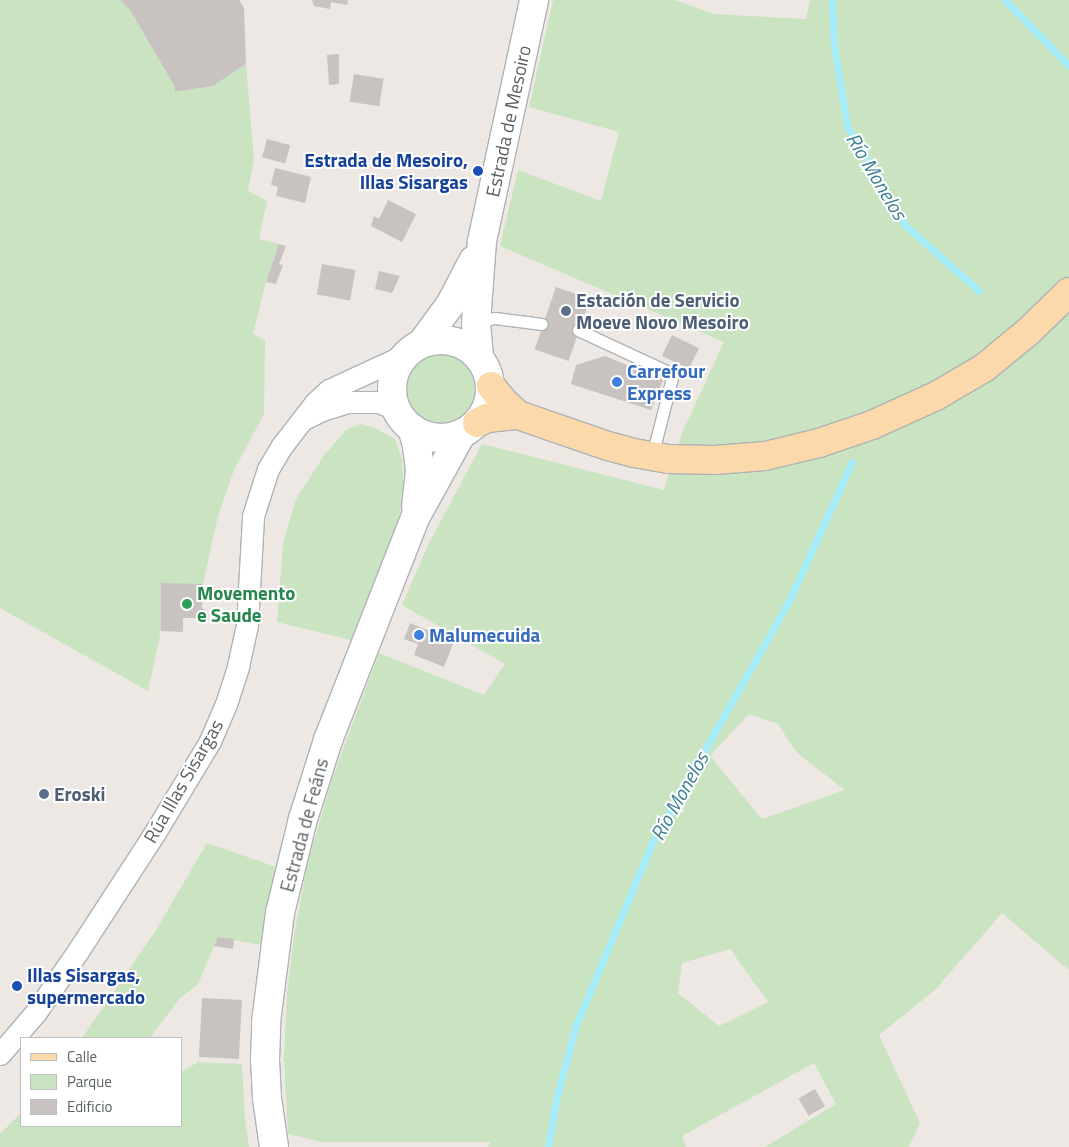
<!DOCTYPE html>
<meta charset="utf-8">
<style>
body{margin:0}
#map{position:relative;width:1069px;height:1147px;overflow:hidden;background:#ede8e3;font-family:"Titillium Web",sans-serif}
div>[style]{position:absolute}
.green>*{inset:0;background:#cae4c1}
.round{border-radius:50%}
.stream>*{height:7px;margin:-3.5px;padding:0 3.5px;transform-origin:3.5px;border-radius:3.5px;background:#a5edfb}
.building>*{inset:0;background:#c8c3c0;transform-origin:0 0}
.roads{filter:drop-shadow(1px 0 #afb3b5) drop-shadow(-1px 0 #afb3b5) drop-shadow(0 1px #afb3b5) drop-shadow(0 -1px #afb3b5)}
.lane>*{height:11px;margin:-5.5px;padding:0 5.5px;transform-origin:5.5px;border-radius:5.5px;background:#fff}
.street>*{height:21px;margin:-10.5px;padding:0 10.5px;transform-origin:10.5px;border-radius:10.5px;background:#fff}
.secondary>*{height:28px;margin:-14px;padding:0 14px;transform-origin:14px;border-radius:14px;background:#fff}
.secondary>.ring{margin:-14px;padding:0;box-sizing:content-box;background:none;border:28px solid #fff;border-radius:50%}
.primary>*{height:28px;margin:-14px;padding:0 14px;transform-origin:14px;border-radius:14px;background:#fbd9aa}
.dots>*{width:14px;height:14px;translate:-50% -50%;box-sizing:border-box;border:2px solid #fff;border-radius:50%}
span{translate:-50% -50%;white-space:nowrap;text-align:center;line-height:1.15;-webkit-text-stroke:4px #fff;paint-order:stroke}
.street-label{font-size:19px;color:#5b6163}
.transit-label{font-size:19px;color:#164399;font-weight:700}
.right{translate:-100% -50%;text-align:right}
.left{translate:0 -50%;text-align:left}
.service-label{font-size:19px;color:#4e5e75;font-weight:700}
.shop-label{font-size:19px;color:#366cbe;font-weight:700}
.leisure-label{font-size:19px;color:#27864d;font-weight:700}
.water-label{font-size:20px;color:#3b7d93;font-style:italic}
.legend{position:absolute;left:20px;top:1037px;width:162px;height:90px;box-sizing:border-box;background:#fff;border:1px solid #bdc0c1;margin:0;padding:6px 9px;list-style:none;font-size:15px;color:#5b6163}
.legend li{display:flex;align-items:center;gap:10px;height:25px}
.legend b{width:25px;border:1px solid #bdc0c1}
</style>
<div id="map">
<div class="green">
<i style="clip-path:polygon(0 0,120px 0,130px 10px,175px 87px,174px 92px,213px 86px,246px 64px,254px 159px,248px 191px,267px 201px,259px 239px,279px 244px,266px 282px,253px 334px,265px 340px,264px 414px,234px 470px,218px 516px,203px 584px,161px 584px,161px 631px,148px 691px,0 608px)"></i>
<i style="clip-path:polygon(evenodd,553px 0,675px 0,713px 14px,806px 19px,810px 0,1069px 0,1069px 970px,1002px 913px,935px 990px,879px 1035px,920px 1123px,909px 1147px,765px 1147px,836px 1104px,814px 1063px,682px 1136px,686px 1147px,488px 1147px,490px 1142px,322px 1142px,288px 1134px,284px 1058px,287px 993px,294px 936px,307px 865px,332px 779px,379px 653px,484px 695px,505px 664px,402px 605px,429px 543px,482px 444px,664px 490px,682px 433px,724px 342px,500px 246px,518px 170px,601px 201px,619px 132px,529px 107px,553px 0,749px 714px,778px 724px,797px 753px,845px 790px,762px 819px,710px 756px,749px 714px,553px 0,730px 949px,768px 1002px,719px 1026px,678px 993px,682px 963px,730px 949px)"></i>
<i class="round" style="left:407px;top:354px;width:70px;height:70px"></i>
<i style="clip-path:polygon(360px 424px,373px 427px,395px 439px,402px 460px,404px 497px,398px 521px,351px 640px,277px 622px,283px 543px,296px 499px,325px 454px,346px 430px)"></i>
<i style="clip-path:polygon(207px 843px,276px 867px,261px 945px,218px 937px,198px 984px,179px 999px,150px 1038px,82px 1038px,156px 930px)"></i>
<i style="clip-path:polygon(198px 1062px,242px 1064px,245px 1120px,249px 1147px,0 1147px,0 1134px,21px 1113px,21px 1126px,181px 1126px,181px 1072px)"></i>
</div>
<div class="stream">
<i style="left:832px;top:0;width:45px;rotate:87.5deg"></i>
<i style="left:834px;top:45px;width:82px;rotate:80.9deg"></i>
<i style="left:847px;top:126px;width:115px;rotate:59.6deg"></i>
<i style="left:905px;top:225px;width:99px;rotate:41.7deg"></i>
<i style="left:1005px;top:0;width:92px;rotate:45.9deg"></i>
<i style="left:548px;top:1147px;width:48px;rotate:-80.3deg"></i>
<i style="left:556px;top:1100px;width:78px;rotate:-75.1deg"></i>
<i style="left:576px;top:1025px;width:197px;rotate:-67.3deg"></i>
<i style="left:652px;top:843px;width:280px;rotate:-60.5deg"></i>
<i style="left:790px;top:599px;width:150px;rotate:-65.7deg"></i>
</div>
<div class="building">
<i style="clip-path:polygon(120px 0,239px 0,244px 8px,246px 64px,213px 86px,174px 92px,175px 87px,130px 10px)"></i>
<i style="clip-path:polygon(312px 0,348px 0,347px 5px,331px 2px,330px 9px,314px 6px)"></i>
<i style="clip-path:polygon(339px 54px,339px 84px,329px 85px,327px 55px)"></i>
<i style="left:354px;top:74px;width:30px;height:28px;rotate:9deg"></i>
<i style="left:267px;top:139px;width:24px;height:19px;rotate:15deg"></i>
<i style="clip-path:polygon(275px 168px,311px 177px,305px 203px,276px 196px,278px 187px,271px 185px)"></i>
<i style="clip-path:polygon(388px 200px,416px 214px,402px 242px,371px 226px,374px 216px,379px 219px)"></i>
<i style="clip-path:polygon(279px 244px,286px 246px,279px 264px,283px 265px,276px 284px,266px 282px)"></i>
<i style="left:322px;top:264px;width:34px;height:31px;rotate:10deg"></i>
<i style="clip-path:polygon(379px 271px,400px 276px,392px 293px,375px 289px)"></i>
<i style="left:556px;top:287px;width:36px;height:66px;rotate:19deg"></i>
<i style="left:672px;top:335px;width:30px;height:23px;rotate:26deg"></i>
<i style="clip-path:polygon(605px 356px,663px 380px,651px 410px,571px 384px,576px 365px)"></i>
<i style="clip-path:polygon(161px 583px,203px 584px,202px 608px,206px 611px,202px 618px,183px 618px,183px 632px,161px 631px)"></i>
<i style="clip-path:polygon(410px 623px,454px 641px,444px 667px,414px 655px,418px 644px,404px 639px)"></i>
<i style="clip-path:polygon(218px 937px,234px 939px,233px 949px,214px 946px)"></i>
<i style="left:202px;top:998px;width:40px;height:59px;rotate:3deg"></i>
<i style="left:815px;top:1089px;width:20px;height:19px;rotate:60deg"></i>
</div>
<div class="roads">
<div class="lane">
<i style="left:477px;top:322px;width:18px;rotate:-13deg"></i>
<i style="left:495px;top:318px;width:47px;rotate:7.3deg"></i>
<i style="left:578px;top:330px;width:105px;rotate:24.9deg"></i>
<i style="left:673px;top:374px;width:85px;rotate:104.4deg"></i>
</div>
<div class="street">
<i style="left:306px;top:418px;width:18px;rotate:-27deg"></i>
<i style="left:322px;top:410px;width:28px;rotate:-17deg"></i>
<i style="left:349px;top:402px;width:29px"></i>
<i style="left:378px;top:402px;width:19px;rotate:21deg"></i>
<i style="left:0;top:1054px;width:55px;rotate:-49.4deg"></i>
<i style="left:36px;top:1012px;width:74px;rotate:-55.5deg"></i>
<i style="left:78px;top:951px;width:140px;rotate:-57deg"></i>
<i style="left:154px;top:834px;width:109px;rotate:-58.9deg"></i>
<i style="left:210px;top:741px;width:40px;rotate:-66.6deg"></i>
<i style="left:226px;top:704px;width:40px;rotate:-72deg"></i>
<i style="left:238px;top:666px;width:42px;rotate:-77.6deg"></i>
<i style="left:247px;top:625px;width:109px;rotate:-86.8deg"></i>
<i style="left:253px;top:516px;width:49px;rotate:-72.3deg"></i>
<i style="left:268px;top:469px;width:26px;rotate:-59deg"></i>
<i style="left:281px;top:447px;width:56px;rotate:-52.3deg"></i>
<i style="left:315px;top:403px;width:19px;rotate:-43deg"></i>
<i style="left:329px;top:390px;width:81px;rotate:-24.7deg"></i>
</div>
<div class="secondary">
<i class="ring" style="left:392px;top:340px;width:70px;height:70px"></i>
<i style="left:422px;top:343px;width:47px;rotate:-53.6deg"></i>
<i style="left:450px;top:305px;width:50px;rotate:-62.4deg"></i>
<i style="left:479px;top:357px;width:34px;rotate:-95deg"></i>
<i style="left:476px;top:323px;width:82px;rotate:-85.8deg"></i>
<i style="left:482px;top:241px;width:247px;rotate:-77.8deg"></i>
<i style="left:412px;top:428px;width:19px;rotate:74deg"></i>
<i style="left:417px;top:446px;width:24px;rotate:83deg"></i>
<i style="left:420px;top:470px;width:37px;rotate:96deg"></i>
<i style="left:274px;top:1147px;width:49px;rotate:-98.1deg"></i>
<i style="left:267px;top:1098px;width:38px;rotate:-93deg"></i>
<i style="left:265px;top:1060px;width:38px;rotate:-88deg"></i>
<i style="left:266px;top:1022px;width:110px;rotate:-82.7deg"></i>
<i style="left:280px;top:913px;width:97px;rotate:-76.3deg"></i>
<i style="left:303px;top:819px;width:83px;rotate:-72.4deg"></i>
<i style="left:328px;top:740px;width:238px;rotate:-68.6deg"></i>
<i style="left:415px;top:518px;width:97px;rotate:-61.1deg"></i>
</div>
<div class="primary">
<i style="left:491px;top:386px;width:21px;rotate:51deg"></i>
<i style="left:504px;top:402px;width:19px;rotate:43deg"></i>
<i style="left:477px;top:423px;width:11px;rotate:-27deg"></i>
<i style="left:487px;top:418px;width:31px;rotate:-6deg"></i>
<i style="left:518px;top:415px;width:95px;rotate:19deg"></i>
<i style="left:608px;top:446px;width:27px;rotate:15deg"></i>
<i style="left:634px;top:453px;width:35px;rotate:10deg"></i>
<i style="left:668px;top:459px;width:47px;rotate:1.2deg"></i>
<i style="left:715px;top:460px;width:50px;rotate:-4.6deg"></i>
<i style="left:765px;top:456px;width:56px;rotate:-13.5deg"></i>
<i style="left:819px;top:443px;width:56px;rotate:-18.8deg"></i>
<i style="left:872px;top:425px;width:70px;rotate:-24.4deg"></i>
<i style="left:936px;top:396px;width:56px;rotate:-30.3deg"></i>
<i style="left:984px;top:368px;width:58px;rotate:-39.4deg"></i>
<i style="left:1029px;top:331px;width:56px;rotate:-44.3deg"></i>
</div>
</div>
<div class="dots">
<i style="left:478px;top:171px;background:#1a4fb4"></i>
<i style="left:566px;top:311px;background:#5c6f8a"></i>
<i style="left:617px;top:382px;background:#3f7fe0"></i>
<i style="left:187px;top:604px;background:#2e9e5b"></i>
<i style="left:419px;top:635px;background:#3f7fe0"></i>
<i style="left:44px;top:794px;background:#5c6f8a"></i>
<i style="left:17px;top:986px;background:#1a4fb4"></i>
</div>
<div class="street-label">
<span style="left:508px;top:121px;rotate:-78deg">Estrada de Mesoiro</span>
<span style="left:183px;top:781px;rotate:-60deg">Rúa Illas Sisargas</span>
<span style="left:304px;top:825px;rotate:-75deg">Estrada de Feáns</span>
</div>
<div class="transit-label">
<span class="right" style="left:468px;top:171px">Estrada de Mesoiro,<br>Illas Sisargas</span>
<span class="left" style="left:27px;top:986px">Illas Sisargas,<br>supermercado</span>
</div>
<div class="service-label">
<span class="left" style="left:576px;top:311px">Estación de Servicio<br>Moeve Novo Mesoiro</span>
<span class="left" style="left:54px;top:794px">Eroski</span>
</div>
<div class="shop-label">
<span class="left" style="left:627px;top:382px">Carrefour<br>Express</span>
<span class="left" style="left:429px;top:635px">Malumecuida</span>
</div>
<div class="leisure-label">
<span class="left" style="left:197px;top:604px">Movemento<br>e Saude</span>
</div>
<div class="water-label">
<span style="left:877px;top:176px;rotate:59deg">Río Monelos</span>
<span style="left:679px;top:796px;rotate:-61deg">Río Monelos</span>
</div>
<ul class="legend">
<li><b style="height:6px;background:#fbd9aa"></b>Calle</li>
<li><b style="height:14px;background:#cae4c1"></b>Parque</li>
<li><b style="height:14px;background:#c8c3c0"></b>Edificio</li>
</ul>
</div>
